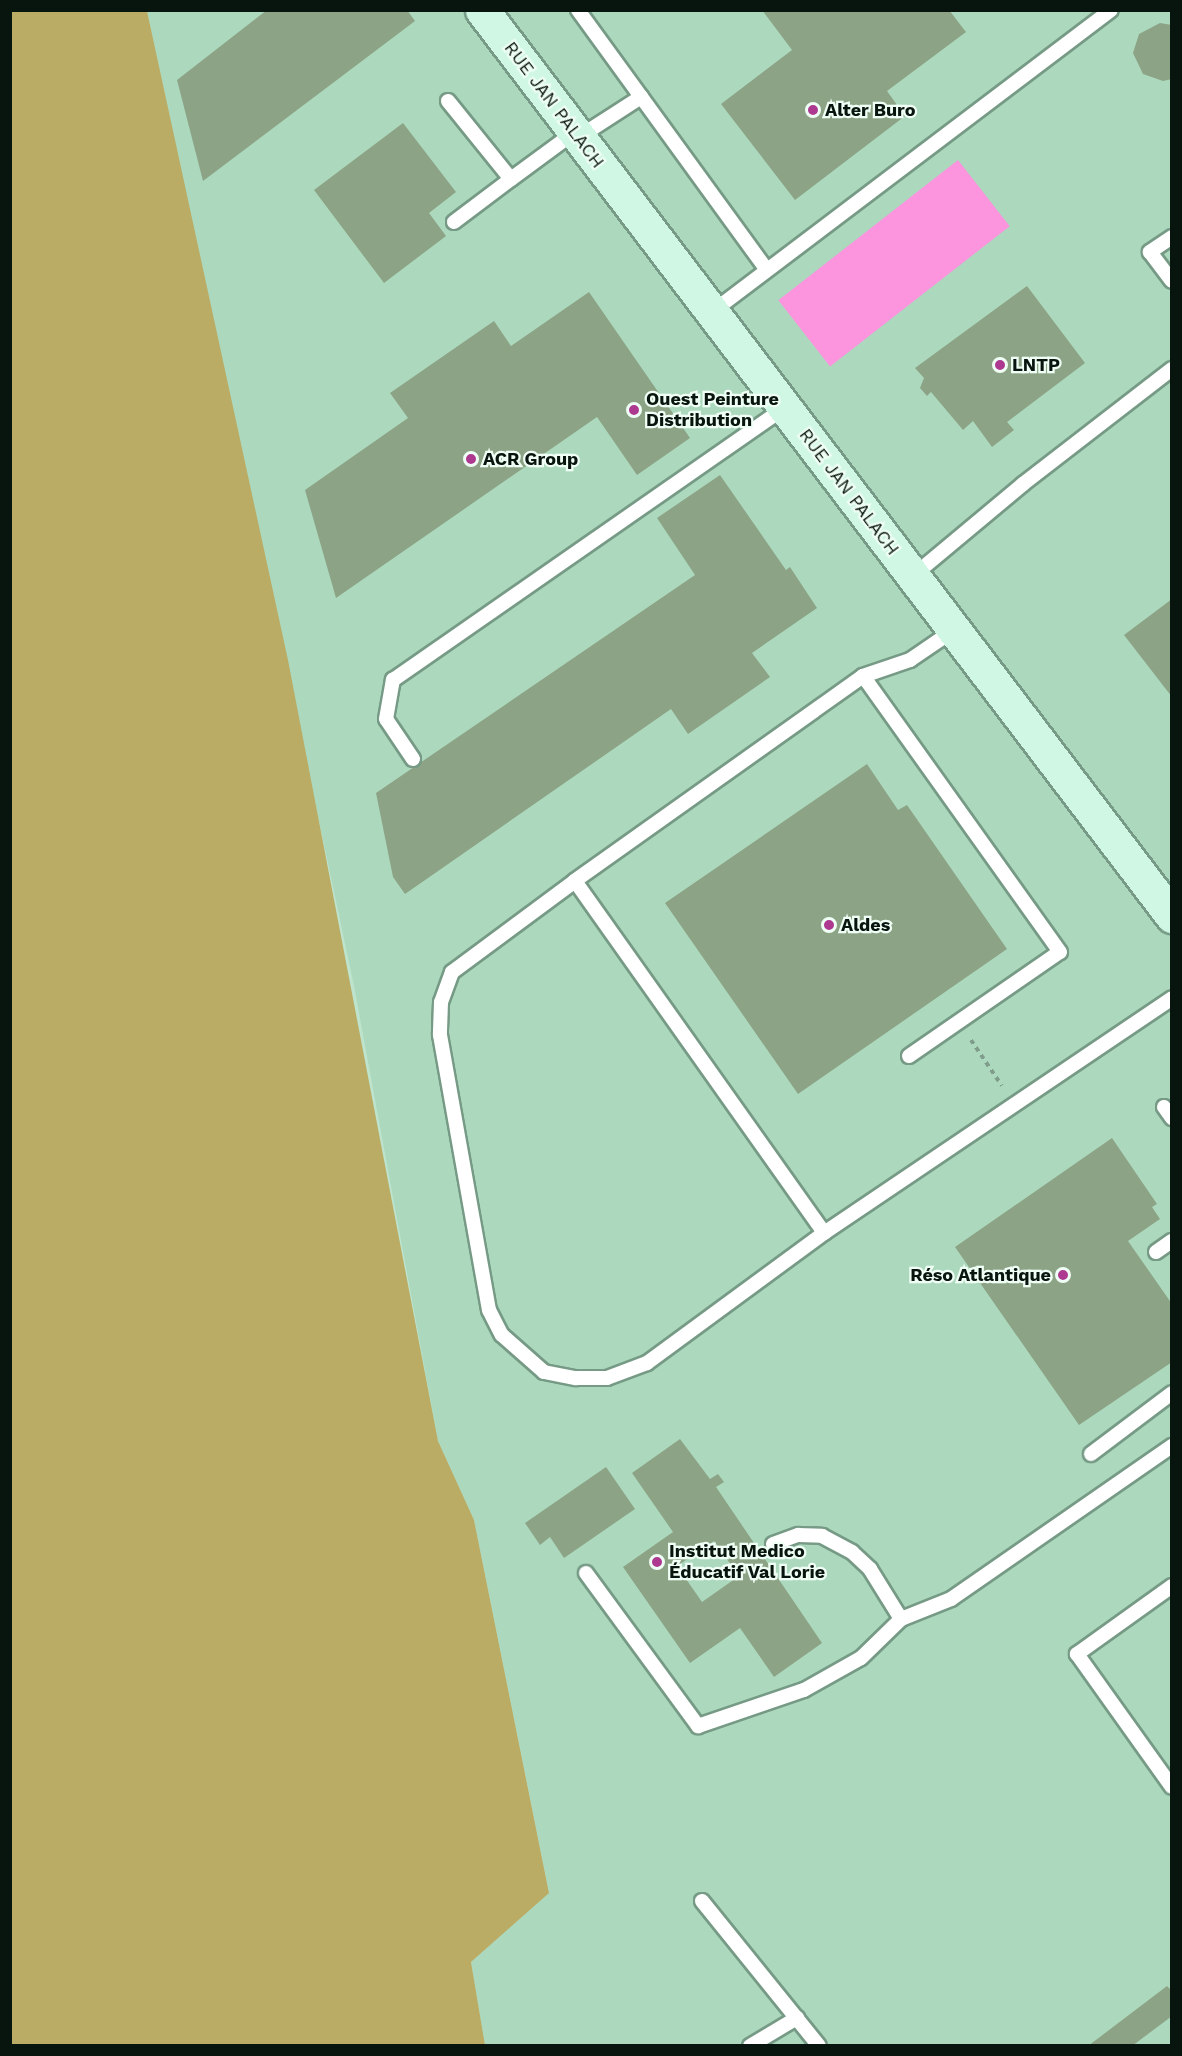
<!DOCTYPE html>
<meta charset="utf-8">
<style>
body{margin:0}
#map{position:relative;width:1182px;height:2056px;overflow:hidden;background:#bee4cd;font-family:"Work Sans",sans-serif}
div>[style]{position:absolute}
.built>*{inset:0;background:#acd9be}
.green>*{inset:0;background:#baac65}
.water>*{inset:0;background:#fc94de;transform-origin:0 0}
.building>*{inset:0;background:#8ca385}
.path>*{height:4px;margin-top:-2px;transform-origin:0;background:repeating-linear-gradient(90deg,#809d8b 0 4.5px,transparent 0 9px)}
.roads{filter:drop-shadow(2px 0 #769a85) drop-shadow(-2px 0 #769a85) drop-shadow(0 2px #769a85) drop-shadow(0 -2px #769a85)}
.lane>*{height:14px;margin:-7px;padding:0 7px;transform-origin:7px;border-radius:7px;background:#fff}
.secondary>*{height:33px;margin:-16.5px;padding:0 16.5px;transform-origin:16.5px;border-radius:16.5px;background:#d0f7e4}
.dots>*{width:16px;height:16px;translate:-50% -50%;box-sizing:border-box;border:3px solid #f0fff5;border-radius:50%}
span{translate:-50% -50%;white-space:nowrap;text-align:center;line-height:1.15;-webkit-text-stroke:4.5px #f0fff5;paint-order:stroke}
.street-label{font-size:18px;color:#08150e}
.poi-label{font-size:18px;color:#08150e;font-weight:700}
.left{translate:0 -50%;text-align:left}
.right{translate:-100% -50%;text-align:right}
.frame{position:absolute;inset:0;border:12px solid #08150e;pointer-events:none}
</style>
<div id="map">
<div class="built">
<i style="clip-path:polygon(147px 11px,1171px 11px,1171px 2045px,485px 2045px,471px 1962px,549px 1892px,474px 1520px,438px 1441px,354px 986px)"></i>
</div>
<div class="green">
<i style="clip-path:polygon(11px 10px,147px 11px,288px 660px,438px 1441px,474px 1520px,549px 1893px,471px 1962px,485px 2045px,11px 2045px)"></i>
</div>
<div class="water">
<i style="left:958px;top:160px;width:84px;height:228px;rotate:52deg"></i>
</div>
<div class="building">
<i style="clip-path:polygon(267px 10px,407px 10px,415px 21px,203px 181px,177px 80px)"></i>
<i style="clip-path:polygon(762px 10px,949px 10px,966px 32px,887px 91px,905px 116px,795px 200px,721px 104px,792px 50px)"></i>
<i style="clip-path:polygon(1160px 23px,1172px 25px,1172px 79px,1163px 81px,1143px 74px,1133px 53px,1139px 34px)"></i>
<i style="clip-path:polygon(403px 123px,456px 192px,429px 213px,446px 236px,384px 283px,314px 190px)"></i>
<i style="clip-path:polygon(1027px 286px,1085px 363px,1007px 422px,1014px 430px,992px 447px,973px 421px,963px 430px,931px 392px,927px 396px,920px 388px,924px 378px,915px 368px)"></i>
<i style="clip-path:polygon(589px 292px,690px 438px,637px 475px,597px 417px,336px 598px,305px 490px,408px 418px,390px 393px,494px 321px,511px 346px)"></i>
<i style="clip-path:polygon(720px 475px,786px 570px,790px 567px,817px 608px,752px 653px,770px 677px,688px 734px,671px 709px,405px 894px,393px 877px,376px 793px,695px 575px,657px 518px)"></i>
<i style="clip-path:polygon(1172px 599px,1172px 697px,1124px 635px)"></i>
<i style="clip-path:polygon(867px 764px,898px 810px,907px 805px,1007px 949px,798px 1094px,665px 903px)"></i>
<i style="clip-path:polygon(1112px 1138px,1157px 1204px,1152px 1207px,1160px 1219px,1128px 1241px,1172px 1304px,1172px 1362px,1079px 1425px,955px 1247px)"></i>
<i style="clip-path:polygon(evenodd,680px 1439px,710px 1479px,718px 1474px,724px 1482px,716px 1487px,822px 1643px,774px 1677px,740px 1628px,690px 1663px,623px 1567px,673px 1532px,632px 1473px,680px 1439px,714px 1541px,739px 1576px,702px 1602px,677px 1566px,714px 1541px)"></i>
<i style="clip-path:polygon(606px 1467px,635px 1509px,564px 1558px,550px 1537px,540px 1545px,525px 1523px)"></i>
<i style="clip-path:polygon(1167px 1986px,1172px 1991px,1172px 2016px,1132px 2046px,1088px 2046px)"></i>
</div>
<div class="path">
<i style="left:971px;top:1040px;width:55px;rotate:56deg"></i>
</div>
<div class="roads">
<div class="lane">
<i style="left:578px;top:10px;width:321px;rotate:54deg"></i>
<i style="left:448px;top:101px;width:100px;rotate:51.1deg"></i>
<i style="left:511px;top:179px;width:79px;rotate:-36.3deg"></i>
<i style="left:579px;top:137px;width:74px;rotate:-32.8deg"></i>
<i style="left:454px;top:222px;width:71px;rotate:-37deg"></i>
<i style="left:1172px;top:237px;width:27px;rotate:146deg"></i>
<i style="left:1150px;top:252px;width:36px;rotate:53deg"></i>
<i style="left:712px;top:312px;width:500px;rotate:-37.12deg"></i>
<i style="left:913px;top:576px;width:143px;rotate:-39.9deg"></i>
<i style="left:1023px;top:484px;width:188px;rotate:-37.7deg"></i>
<i style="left:863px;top:676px;width:50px;rotate:-18.8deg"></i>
<i style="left:910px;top:660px;width:53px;rotate:-34.3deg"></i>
<i style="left:413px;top:759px;width:48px;rotate:-124deg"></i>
<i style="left:386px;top:719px;width:40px;rotate:-80deg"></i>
<i style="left:393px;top:680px;width:477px;rotate:-34.8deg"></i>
<i style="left:575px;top:881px;width:153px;rotate:143.5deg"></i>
<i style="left:452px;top:972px;width:32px;rotate:110deg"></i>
<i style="left:441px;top:1002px;width:33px;rotate:92deg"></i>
<i style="left:440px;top:1035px;width:279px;rotate:79.9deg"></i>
<i style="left:489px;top:1310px;width:28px;rotate:63deg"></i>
<i style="left:502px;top:1335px;width:56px;rotate:41.4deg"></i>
<i style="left:544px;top:1372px;width:33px;rotate:11deg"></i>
<i style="left:576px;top:1378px;width:31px"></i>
<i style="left:607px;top:1378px;width:43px;rotate:-20.6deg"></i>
<i style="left:647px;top:1363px;width:220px;rotate:-36.3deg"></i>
<i style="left:909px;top:1056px;width:183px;rotate:-34.6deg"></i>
<i style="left:1060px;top:952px;width:339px;rotate:-125.5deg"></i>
<i style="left:863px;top:676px;width:354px;rotate:144.6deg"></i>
<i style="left:575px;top:881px;width:431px;rotate:54.7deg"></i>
<i style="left:824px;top:1233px;width:420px;rotate:-34deg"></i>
<i style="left:1164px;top:1107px;width:14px;rotate:54deg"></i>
<i style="left:1156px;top:1252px;width:19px;rotate:-35deg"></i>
<i style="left:1091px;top:1454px;width:101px;rotate:-37deg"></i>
<i style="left:773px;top:1544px;width:27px;rotate:-20deg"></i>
<i style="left:798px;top:1535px;width:24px;rotate:2deg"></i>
<i style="left:822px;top:1536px;width:34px;rotate:28deg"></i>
<i style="left:852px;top:1552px;width:25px;rotate:43deg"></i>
<i style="left:870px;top:1569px;width:59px;rotate:58.2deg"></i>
<i style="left:586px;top:1573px;width:190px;rotate:53.8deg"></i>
<i style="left:698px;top:1726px;width:112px;rotate:-18.8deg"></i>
<i style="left:804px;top:1690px;width:65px;rotate:-29.3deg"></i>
<i style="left:861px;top:1658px;width:56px;rotate:-44.3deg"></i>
<i style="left:901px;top:1619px;width:54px;rotate:-21.8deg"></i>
<i style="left:951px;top:1599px;width:269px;rotate:-34.7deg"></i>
<i style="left:1172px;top:1586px;width:117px;rotate:144.4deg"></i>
<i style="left:1077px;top:1654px;width:163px;rotate:54.5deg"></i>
<i style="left:702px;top:1901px;width:186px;rotate:51.1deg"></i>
<i style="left:750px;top:2046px;width:55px;rotate:-30.8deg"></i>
</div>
<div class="secondary">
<i style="left:482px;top:10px;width:1139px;rotate:52.71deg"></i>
</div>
</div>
<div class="dots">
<i style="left:813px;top:110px;background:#ad3991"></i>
<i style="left:1000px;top:365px;background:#ad3991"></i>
<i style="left:634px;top:410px;background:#ad3991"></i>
<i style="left:471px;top:459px;background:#ad3991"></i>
<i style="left:829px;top:925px;background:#ad3991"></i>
<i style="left:1063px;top:1275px;background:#ad3991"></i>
<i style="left:657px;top:1562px;background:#ad3991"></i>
</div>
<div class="street-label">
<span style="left:554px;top:105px;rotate:53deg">RUE JAN PALACH</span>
<span style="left:849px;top:492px;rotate:53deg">RUE JAN PALACH</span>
</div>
<div class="poi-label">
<span class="left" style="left:825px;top:110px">Alter Buro</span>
<span class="left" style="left:1012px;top:365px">LNTP</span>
<span class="left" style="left:646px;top:410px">Ouest Peinture<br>Distribution</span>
<span class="left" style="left:483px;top:459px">ACR Group</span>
<span class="left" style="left:841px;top:925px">Aldes</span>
<span class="right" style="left:1051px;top:1275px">Réso Atlantique</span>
<span class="left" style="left:669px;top:1562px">Institut Medico<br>Éducatif Val Lorie</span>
</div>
<div class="frame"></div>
</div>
